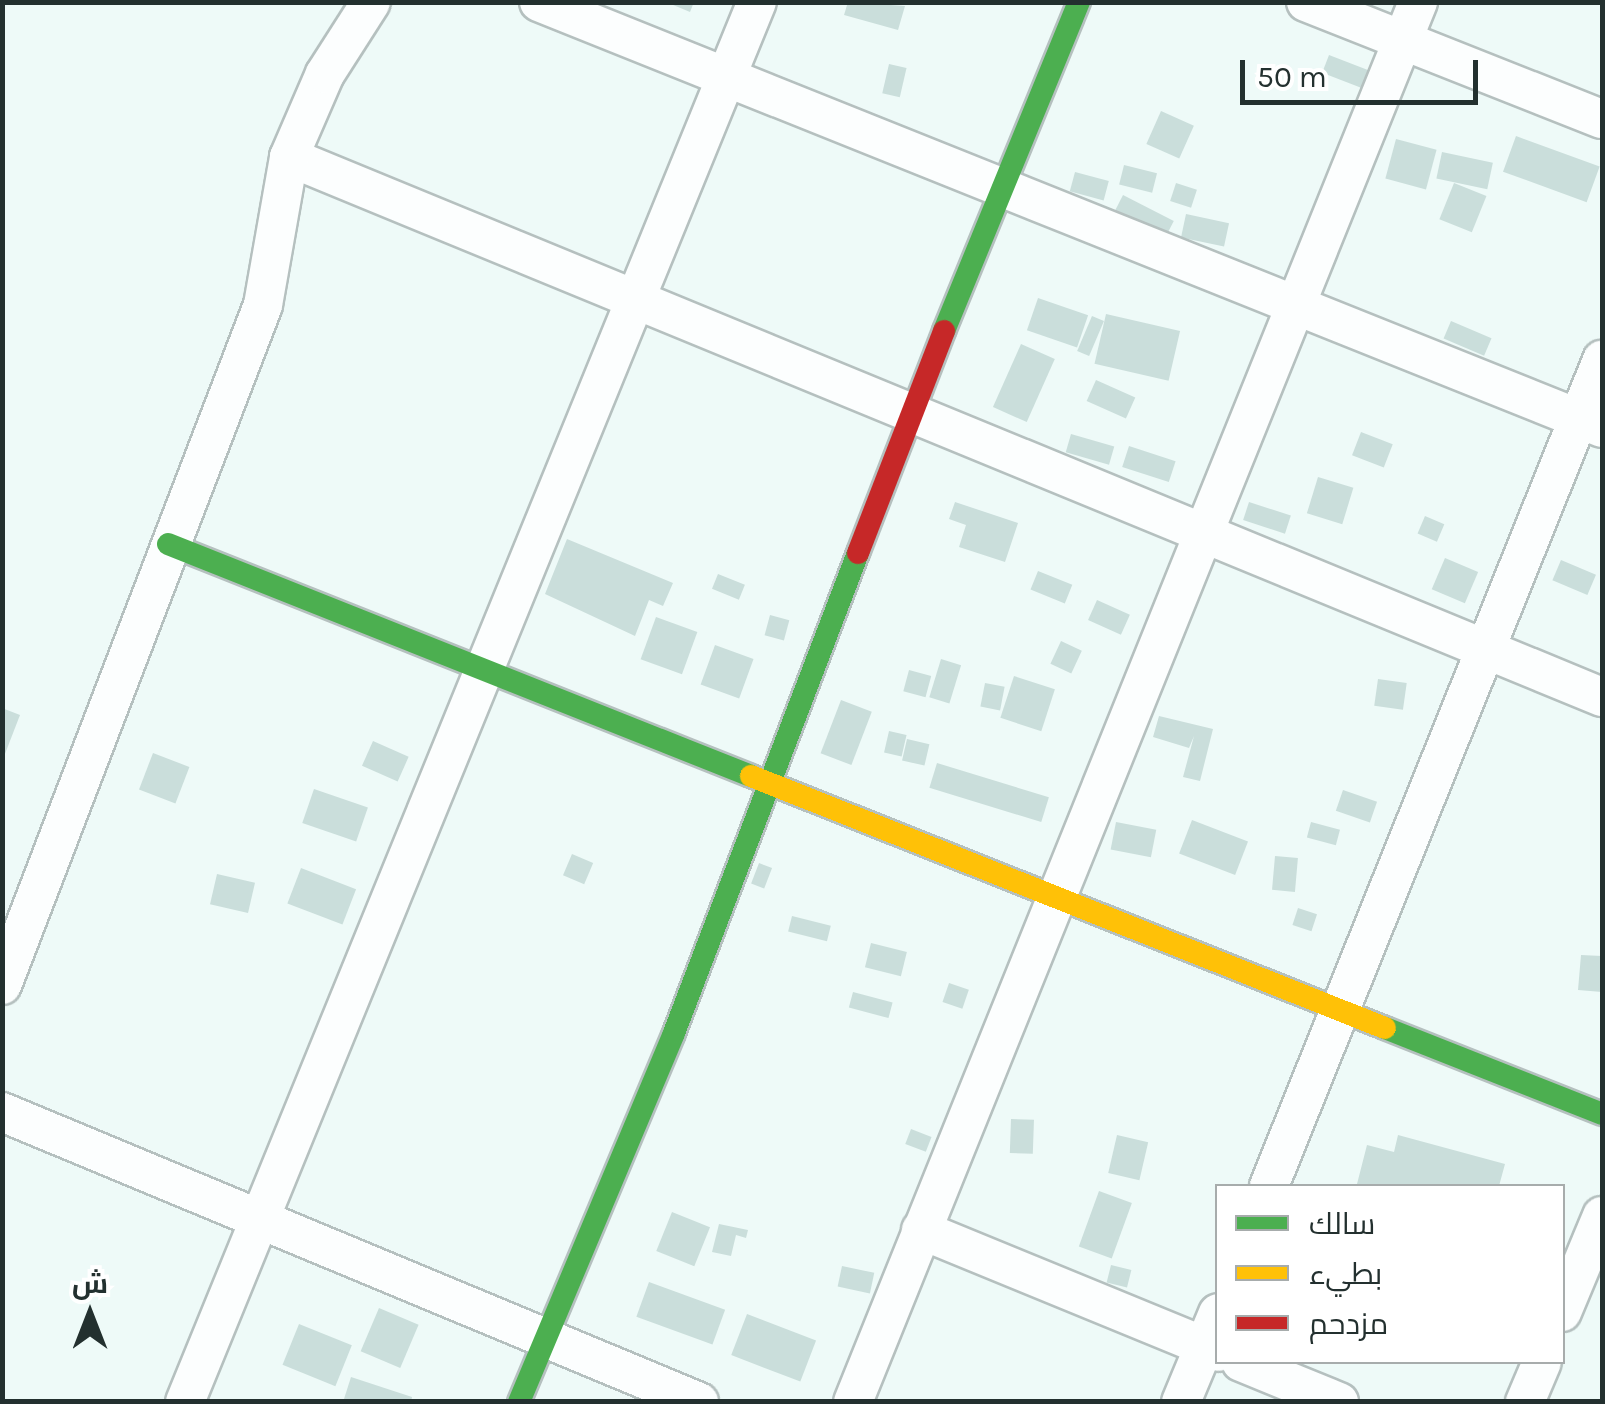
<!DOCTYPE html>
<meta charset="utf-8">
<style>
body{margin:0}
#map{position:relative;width:1605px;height:1404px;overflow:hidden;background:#eefaf8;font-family:Karla,Cairo,sans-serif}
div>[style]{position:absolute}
.building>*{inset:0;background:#cadedb;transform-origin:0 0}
.roads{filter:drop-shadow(2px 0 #b5c0bf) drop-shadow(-2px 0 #b5c0bf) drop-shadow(0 2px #b5c0bf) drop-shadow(0 -2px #b5c0bf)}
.street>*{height:38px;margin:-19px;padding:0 19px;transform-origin:19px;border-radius:19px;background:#fcfefe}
.fast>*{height:22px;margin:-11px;padding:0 11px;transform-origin:11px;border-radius:11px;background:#4caf50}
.slow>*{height:22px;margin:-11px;padding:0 11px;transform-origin:11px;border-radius:11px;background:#ffc107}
.jam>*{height:22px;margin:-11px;padding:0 11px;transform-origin:11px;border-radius:11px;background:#c62828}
span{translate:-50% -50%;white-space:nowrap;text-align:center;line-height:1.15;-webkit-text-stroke:8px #fff;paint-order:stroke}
.frame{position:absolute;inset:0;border:5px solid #23302f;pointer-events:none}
.legend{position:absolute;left:1215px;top:1184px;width:350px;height:180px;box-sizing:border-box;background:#fff;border:2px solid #a7acac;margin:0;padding:12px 18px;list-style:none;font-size:30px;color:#23302f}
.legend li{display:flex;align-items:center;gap:20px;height:50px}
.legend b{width:50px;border:2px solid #a7acac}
.north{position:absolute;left:40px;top:1264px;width:100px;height:100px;-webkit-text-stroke:8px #fff;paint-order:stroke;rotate:0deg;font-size:28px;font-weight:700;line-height:40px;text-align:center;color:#23302f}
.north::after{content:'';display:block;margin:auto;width:35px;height:45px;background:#23302f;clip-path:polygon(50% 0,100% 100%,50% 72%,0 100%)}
.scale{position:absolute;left:1240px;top:60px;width:238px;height:45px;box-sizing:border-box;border:5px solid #23302f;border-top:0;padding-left:12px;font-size:30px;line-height:35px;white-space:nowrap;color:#23302f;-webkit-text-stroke:8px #fff;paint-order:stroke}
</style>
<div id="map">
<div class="building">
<i style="clip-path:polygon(666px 2px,694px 2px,690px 12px)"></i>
<i style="clip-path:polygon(848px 2px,905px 6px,898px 30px,844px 15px)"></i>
<i style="left:1329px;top:55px;width:43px;height:19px;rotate:21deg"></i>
<i style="left:889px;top:64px;width:18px;height:30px;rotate:13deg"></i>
<i style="left:1161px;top:111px;width:36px;height:36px;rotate:24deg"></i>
<i style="left:1516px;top:136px;width:89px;height:38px;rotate:20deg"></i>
<i style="left:1396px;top:139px;width:42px;height:41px;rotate:15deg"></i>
<i style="left:1442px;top:152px;width:52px;height:27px;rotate:12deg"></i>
<i style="left:1124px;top:165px;width:34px;height:20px;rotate:14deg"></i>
<i style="left:1075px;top:172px;width:35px;height:20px;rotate:15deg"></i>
<i style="left:1176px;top:183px;width:22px;height:19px;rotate:18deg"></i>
<i style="left:1454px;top:183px;width:35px;height:39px;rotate:22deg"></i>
<i style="left:1123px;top:195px;width:57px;height:19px;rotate:27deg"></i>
<i style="left:1186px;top:214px;width:44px;height:24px;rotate:12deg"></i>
<i style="left:1038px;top:298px;width:53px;height:34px;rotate:19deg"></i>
<i style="left:1106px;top:314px;width:76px;height:51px;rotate:13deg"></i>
<i style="left:1092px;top:316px;width:13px;height:38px;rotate:23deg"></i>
<i style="left:1451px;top:321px;width:44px;height:19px;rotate:23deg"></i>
<i style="left:1021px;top:344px;width:37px;height:69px;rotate:24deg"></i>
<i style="left:1096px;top:380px;width:43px;height:23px;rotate:24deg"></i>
<i style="left:1361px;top:432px;width:34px;height:25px;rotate:21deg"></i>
<i style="left:1071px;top:434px;width:45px;height:19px;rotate:16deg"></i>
<i style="left:1129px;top:446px;width:49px;height:22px;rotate:18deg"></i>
<i style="left:1318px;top:477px;width:37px;height:38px;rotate:17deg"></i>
<i style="clip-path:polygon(955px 502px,1018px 523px,1005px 562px,959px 547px,966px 525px,949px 519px)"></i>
<i style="left:1249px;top:502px;width:44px;height:19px;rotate:18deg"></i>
<i style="left:1425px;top:516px;width:21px;height:19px;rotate:23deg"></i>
<i style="clip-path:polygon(567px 539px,673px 583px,663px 606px,649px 600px,635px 636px,545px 594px)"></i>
<i style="left:1445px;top:558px;width:36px;height:34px;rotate:23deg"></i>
<i style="left:1561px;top:560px;width:38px;height:22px;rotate:23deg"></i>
<i style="left:1038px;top:571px;width:37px;height:20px;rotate:22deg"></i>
<i style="left:718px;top:574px;width:29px;height:16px;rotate:22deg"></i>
<i style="left:1097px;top:600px;width:36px;height:22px;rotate:24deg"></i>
<i style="left:770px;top:615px;width:20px;height:21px;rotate:15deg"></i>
<i style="left:656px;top:617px;width:44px;height:45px;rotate:20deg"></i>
<i style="left:1061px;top:641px;width:23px;height:25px;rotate:25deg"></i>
<i style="left:715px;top:645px;width:41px;height:42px;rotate:20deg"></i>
<i style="left:941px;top:659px;width:21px;height:40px;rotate:17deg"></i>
<i style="left:909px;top:670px;width:23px;height:22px;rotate:15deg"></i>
<i style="left:1014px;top:676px;width:43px;height:44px;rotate:18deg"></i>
<i style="left:1378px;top:679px;width:29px;height:27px;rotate:8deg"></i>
<i style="left:985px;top:683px;width:20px;height:24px;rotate:11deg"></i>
<i style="left:841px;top:700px;width:33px;height:57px;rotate:21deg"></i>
<i style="clip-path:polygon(2px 708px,20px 715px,3px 759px,2px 759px)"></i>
<i style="clip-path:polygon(1159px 716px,1213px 729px,1200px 781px,1183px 777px,1194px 736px,1189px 748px,1153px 737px)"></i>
<i style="left:889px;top:731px;width:18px;height:22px;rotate:13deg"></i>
<i style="left:907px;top:739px;width:23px;height:22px;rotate:13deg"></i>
<i style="left:373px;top:741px;width:39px;height:27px;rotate:24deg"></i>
<i style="left:153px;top:753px;width:39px;height:39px;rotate:21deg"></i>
<i style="left:937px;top:763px;width:117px;height:26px;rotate:17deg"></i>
<i style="left:314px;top:789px;width:57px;height:36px;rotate:19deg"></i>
<i style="left:1343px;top:790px;width:36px;height:22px;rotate:19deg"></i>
<i style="left:1192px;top:820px;width:60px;height:36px;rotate:21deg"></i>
<i style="left:1116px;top:822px;width:41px;height:28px;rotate:11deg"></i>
<i style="left:1311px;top:822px;width:30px;height:16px;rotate:15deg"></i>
<i style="left:572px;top:854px;width:23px;height:23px;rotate:23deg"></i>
<i style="left:1275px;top:856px;width:23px;height:34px;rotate:5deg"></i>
<i style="left:759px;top:863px;width:14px;height:22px;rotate:21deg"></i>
<i style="left:301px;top:868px;width:59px;height:38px;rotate:21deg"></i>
<i style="left:217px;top:874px;width:39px;height:31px;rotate:13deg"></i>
<i style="left:1298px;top:908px;width:20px;height:18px;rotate:18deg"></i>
<i style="left:792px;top:916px;width:40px;height:16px;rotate:14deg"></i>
<i style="left:871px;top:943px;width:37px;height:25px;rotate:14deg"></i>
<i style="clip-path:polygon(1581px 955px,1602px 956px,1602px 992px,1578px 990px)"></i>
<i style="left:949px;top:983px;width:21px;height:20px;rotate:19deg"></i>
<i style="left:853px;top:992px;width:41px;height:16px;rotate:15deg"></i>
<i style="left:1011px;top:1119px;width:23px;height:34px;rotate:2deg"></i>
<i style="left:911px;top:1129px;width:22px;height:16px;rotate:21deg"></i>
<i style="left:1117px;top:1135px;width:32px;height:39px;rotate:13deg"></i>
<i style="clip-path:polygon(1398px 1135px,1505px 1164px,1499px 1186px,1357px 1184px,1367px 1145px,1394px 1152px)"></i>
<i style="left:1099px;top:1191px;width:35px;height:59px;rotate:20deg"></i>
<i style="left:672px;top:1212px;width:41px;height:42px;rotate:22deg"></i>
<i style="clip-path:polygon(719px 1224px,748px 1230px,746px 1238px,736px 1235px,731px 1256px,712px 1252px)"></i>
<i style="left:1111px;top:1265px;width:21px;height:18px;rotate:14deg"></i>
<i style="left:842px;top:1266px;width:33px;height:21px;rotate:12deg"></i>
<i style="left:649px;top:1282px;width:81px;height:37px;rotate:20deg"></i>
<i style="left:379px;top:1308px;width:43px;height:47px;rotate:23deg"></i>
<i style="left:747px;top:1314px;width:74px;height:44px;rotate:21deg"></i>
<i style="left:299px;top:1324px;width:57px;height:44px;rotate:22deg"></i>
<i style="clip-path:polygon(351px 1377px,412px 1397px,411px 1402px,344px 1399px)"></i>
</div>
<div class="roads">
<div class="street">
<i style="left:539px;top:2px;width:1145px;rotate:21.84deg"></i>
<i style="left:1306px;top:2px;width:318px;rotate:21.6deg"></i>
<i style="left:289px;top:157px;width:1420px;rotate:22.36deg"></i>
<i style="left:2px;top:985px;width:728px;rotate:-69deg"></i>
<i style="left:263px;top:305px;width:150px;rotate:-80deg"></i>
<i style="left:289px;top:157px;width:90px;rotate:-66.6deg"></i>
<i style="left:325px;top:74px;width:85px;rotate:-57.4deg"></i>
<i style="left:2px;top:1112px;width:755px;rotate:22.59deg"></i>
<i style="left:1269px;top:1186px;width:891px;rotate:-68.04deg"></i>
<i style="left:921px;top:1230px;width:321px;rotate:22.3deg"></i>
<i style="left:1562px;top:1312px;width:104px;rotate:-67.4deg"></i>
<i style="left:1241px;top:1362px;width:106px;rotate:22.2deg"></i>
<i style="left:185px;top:1402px;width:1512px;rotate:-67.78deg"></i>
<i style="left:853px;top:1402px;width:1510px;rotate:-68.02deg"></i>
<i style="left:1181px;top:1402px;width:96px;rotate:-67.4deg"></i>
<i style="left:1525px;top:1402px;width:43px;rotate:-67deg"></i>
</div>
<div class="fast">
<i style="left:944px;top:331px;width:356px;rotate:-67.7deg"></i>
<i style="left:168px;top:544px;width:627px;rotate:21.7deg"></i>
<i style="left:1385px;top:1028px;width:233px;rotate:21.6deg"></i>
<i style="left:519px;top:1402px;width:400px;rotate:-67.2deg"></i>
<i style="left:674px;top:1033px;width:514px;rotate:-69.03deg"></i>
</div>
<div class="slow">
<i style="left:751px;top:776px;width:682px;rotate:21.68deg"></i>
</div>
<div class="jam">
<i style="left:858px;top:553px;width:238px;rotate:-68.8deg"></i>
</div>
</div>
<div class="frame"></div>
<ul class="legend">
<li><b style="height:12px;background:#4caf50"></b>سالك</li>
<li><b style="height:12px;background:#ffc107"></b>بطيء</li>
<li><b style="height:12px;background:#c62828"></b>مزدحم</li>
</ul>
<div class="north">ش</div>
<div class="scale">50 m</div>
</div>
